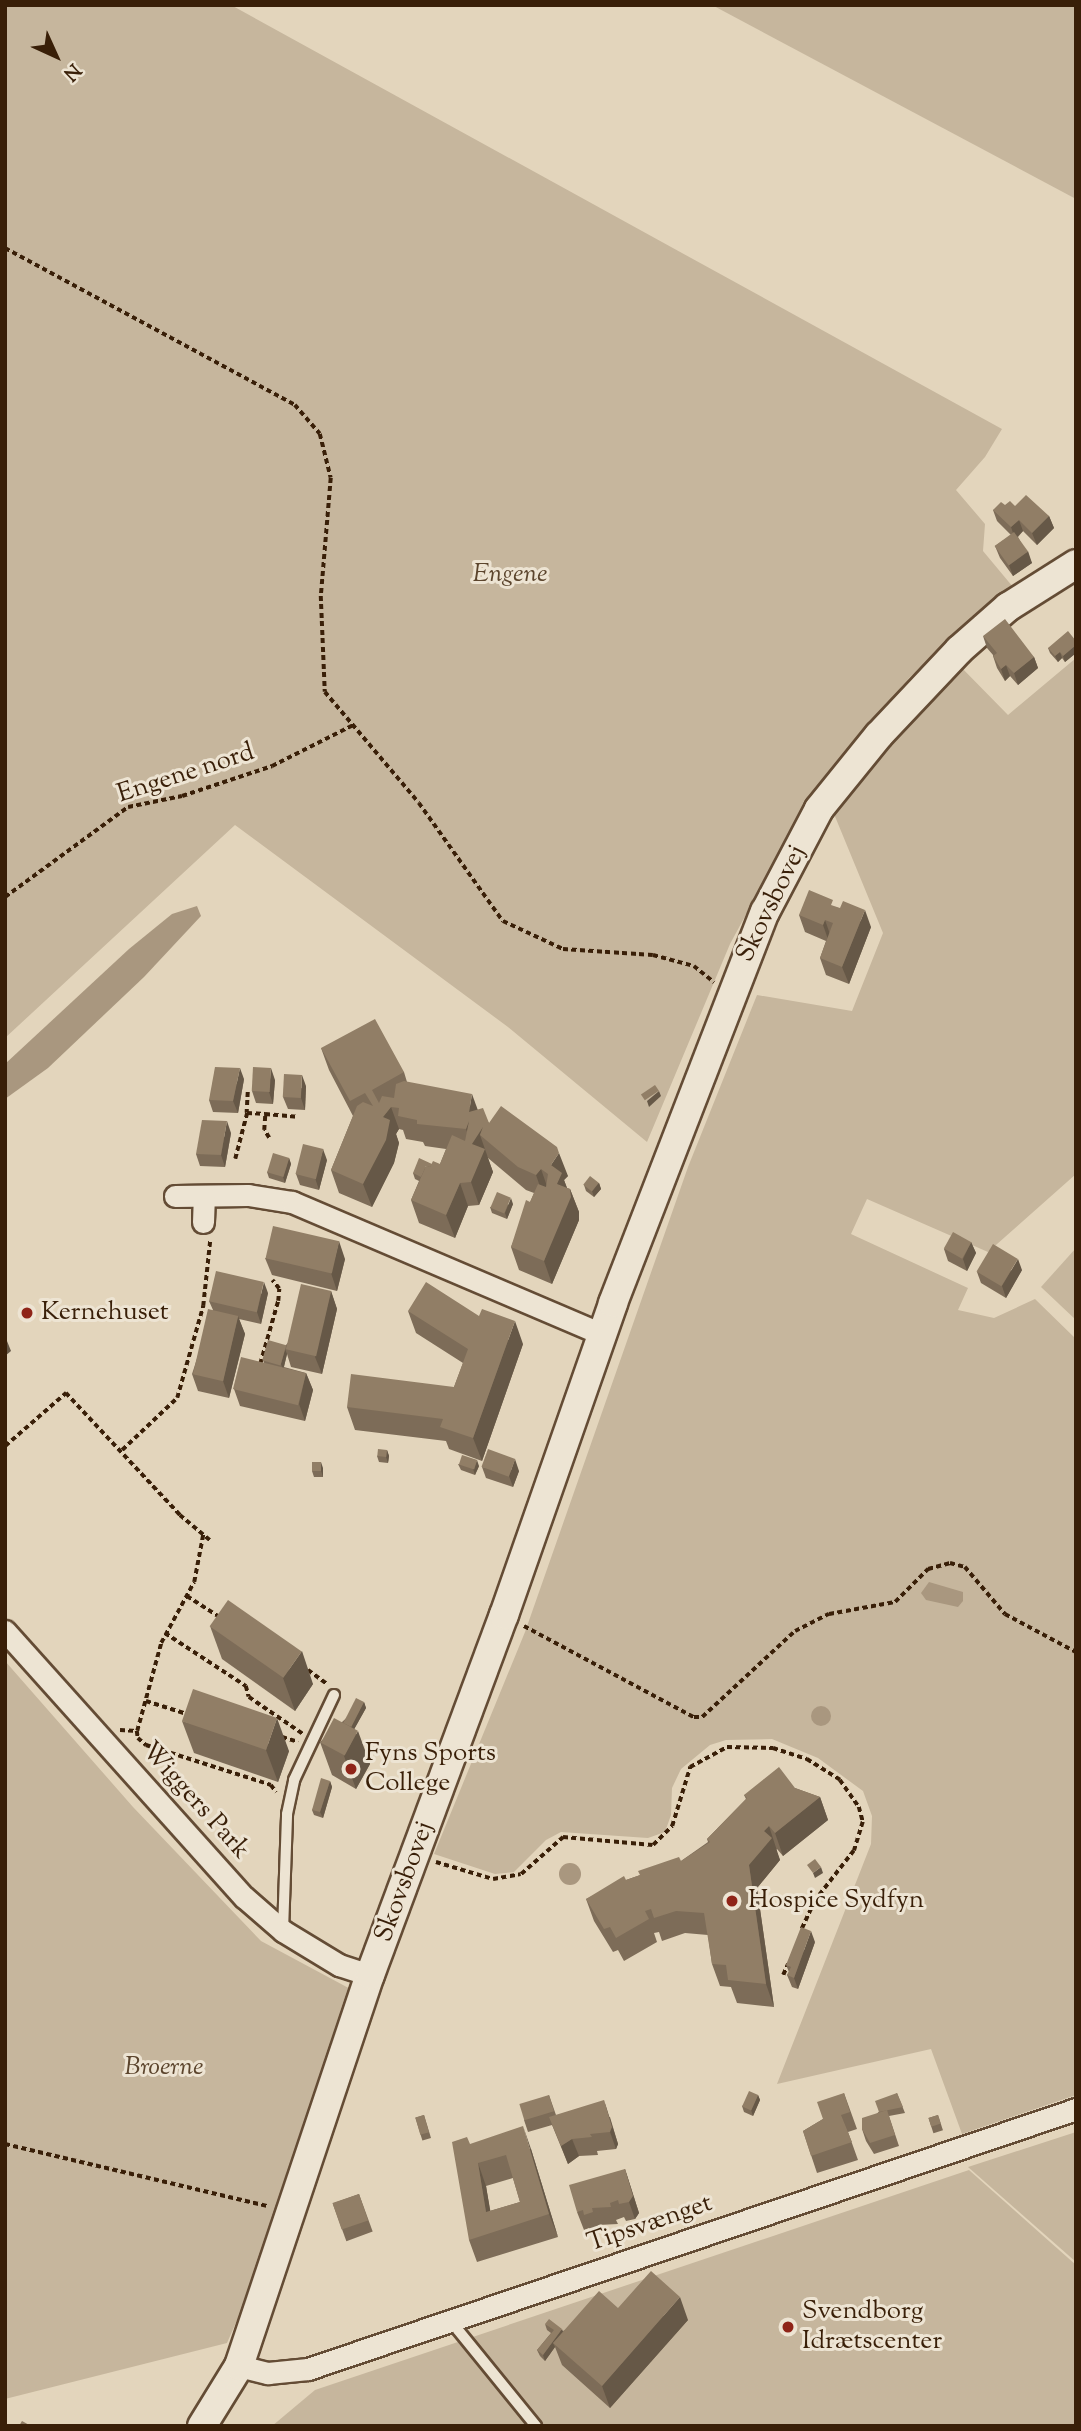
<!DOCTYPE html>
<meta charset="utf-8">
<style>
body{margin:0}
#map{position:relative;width:1081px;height:2431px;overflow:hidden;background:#e3d5bc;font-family:"Sorts Mill Goudy",serif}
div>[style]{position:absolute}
.green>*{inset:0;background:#c6b69d}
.water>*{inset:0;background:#a9977f}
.round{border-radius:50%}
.path>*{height:3.5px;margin-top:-1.75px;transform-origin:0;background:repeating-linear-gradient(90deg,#391f08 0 5px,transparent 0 8.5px)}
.roads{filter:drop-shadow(2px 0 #644c35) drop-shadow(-2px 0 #644c35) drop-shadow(0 2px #644c35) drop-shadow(0 -2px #644c35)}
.lane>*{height:10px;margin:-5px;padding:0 5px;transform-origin:5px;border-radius:5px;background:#ede4d3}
.street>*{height:21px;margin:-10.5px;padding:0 10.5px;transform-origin:10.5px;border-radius:10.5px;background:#ede4d3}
.secondary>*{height:28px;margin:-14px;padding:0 14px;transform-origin:14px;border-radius:14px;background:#ede4d3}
.wall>*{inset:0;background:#7d6c58;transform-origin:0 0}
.shaded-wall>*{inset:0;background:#665847}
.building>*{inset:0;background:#917e66;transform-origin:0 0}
.dots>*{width:19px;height:19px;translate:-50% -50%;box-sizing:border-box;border:4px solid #ede4d3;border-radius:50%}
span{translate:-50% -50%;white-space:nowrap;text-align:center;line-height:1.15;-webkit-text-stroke:6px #ede4d3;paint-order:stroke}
.park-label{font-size:26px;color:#5c452d;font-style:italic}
.street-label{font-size:26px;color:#391f08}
.poi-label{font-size:26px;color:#391f08}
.left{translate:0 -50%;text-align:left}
.frame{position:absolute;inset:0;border:7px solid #391f08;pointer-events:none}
.north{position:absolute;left:21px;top:21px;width:70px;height:70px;-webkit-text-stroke:5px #ede4d3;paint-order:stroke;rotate:135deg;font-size:19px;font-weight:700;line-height:28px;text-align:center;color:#391f08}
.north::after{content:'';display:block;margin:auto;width:24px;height:32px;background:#391f08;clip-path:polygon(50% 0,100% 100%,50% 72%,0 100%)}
</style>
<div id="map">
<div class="green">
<i style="clip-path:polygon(5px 5px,231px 5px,1002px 429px,985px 457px,956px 490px,985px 524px,983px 551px,1013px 587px,910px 677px,813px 791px,730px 944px,647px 1142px,508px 1027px,235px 825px,5px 1038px)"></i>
<i style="clip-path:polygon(712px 5px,1076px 5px,1076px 199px)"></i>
<i style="clip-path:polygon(1076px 658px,1076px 1174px,988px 1252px,867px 1199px,851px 1234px,968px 1288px,958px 1310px,994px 1318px,1035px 1299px,1076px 1339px,1076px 2095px,962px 2134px,931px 2049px,777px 2084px,871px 1844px,872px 1816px,863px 1791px,818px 1758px,772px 1739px,726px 1740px,710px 1745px,681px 1769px,672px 1788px,671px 1815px,665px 1832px,648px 1838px,561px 1832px,546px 1840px,514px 1872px,495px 1874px,434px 1854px,525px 1632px,688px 1167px,757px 995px,852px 1011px,883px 933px,834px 814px,957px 663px,1008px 715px)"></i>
<i style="clip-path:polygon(1076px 1248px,1076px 1320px,1041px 1287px)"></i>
<i style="clip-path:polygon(5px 1661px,133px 1807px,261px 1941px,356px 1992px,287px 2206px,227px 2343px,5px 2399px)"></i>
<i style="clip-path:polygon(1076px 2132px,1076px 2262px,968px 2167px)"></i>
<i style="clip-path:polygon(969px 2170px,1076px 2265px,1076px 2426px,272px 2426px,315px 2390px)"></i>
</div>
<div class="water">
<i style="clip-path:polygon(197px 906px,201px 916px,144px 977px,48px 1068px,5px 1099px,5px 1064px,129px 949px,172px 914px)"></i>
<i style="clip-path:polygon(929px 1582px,963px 1592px,963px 1601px,958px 1607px,926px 1600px,921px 1593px)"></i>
<i class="round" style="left:811px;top:1706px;width:20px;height:20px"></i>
<i class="round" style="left:559px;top:1863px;width:22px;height:22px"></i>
</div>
<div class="path">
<i style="left:5px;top:248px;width:330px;rotate:28.4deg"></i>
<i style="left:295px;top:405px;width:38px;rotate:49deg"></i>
<i style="left:320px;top:434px;width:45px;rotate:76deg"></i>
<i style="left:331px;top:478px;width:118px;rotate:94.8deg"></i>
<i style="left:321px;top:596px;width:96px;rotate:87.6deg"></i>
<i style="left:325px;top:692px;width:145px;rotate:49.7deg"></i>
<i style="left:419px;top:803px;width:145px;rotate:54.6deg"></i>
<i style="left:503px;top:921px;width:66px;rotate:25deg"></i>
<i style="left:563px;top:949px;width:90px;rotate:3.8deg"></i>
<i style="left:653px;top:955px;width:42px;rotate:15deg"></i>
<i style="left:694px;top:966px;width:26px;rotate:39deg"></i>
<i style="left:5px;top:897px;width:152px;rotate:-36.2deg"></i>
<i style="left:128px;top:807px;width:55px;rotate:-11.5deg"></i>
<i style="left:182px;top:796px;width:95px;rotate:-18.4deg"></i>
<i style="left:272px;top:766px;width:91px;rotate:-26.8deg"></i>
<i style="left:248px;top:1092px;width:21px;rotate:93deg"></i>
<i style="left:247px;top:1113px;width:18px;rotate:3deg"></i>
<i style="left:269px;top:1138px;width:9px;rotate:-122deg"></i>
<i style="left:264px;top:1130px;width:16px;rotate:-86deg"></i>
<i style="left:265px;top:1114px;width:32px;rotate:5deg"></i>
<i style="left:235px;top:1159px;width:48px;rotate:-75.4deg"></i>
<i style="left:260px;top:1364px;width:66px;rotate:-74.1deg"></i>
<i style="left:278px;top:1301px;width:12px;rotate:-85deg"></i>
<i style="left:279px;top:1289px;width:11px;rotate:-128deg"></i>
<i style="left:5px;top:1446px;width:81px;rotate:-41deg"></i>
<i style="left:66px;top:1393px;width:167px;rotate:46.9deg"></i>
<i style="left:180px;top:1515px;width:39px;rotate:40deg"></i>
<i style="left:122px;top:1450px;width:76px;rotate:-43.4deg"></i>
<i style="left:177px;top:1398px;width:96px;rotate:-74.2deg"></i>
<i style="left:203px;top:1306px;width:65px;rotate:-83.9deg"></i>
<i style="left:187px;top:1596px;width:40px;rotate:32.9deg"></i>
<i style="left:524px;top:1626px;width:193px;rotate:28.2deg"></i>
<i style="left:694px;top:1717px;width:8px"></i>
<i style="left:702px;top:1717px;width:127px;rotate:-42.8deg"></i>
<i style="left:795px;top:1631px;width:38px;rotate:-27deg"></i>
<i style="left:829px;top:1614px;width:67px;rotate:-10.3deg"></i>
<i style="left:895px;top:1602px;width:47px;rotate:-45deg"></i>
<i style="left:928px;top:1569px;width:23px;rotate:-15deg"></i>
<i style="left:950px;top:1563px;width:16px;rotate:15deg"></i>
<i style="left:965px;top:1567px;width:62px;rotate:49.6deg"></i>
<i style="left:1005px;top:1614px;width:81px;rotate:28.2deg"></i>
<i style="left:165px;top:1633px;width:97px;rotate:33.2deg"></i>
<i style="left:246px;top:1686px;width:11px;rotate:75deg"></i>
<i style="left:249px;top:1697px;width:65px;rotate:34.4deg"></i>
<i style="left:308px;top:1670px;width:24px;rotate:36deg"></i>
<i style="left:146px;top:1701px;width:43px;rotate:17.6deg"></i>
<i style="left:120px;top:1730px;width:17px;rotate:3deg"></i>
<i style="left:137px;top:1731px;width:91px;rotate:-74.7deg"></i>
<i style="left:161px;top:1643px;width:69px;rotate:-61.6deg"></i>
<i style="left:194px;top:1582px;width:48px;rotate:-79.2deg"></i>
<i style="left:137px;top:1731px;width:7px;rotate:82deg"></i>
<i style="left:138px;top:1738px;width:11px;rotate:41deg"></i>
<i style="left:146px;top:1745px;width:131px;rotate:17.7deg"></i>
<i style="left:271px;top:1785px;width:9px;rotate:54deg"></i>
<i style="left:282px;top:1737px;width:17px;rotate:17deg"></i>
<i style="left:436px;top:1862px;width:59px;rotate:16.6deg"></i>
<i style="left:493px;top:1879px;width:28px;rotate:-10deg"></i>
<i style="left:521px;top:1874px;width:56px;rotate:-41.4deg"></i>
<i style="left:563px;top:1837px;width:90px;rotate:5.1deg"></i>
<i style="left:653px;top:1845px;width:27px;rotate:-45deg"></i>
<i style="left:672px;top:1826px;width:62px;rotate:-73deg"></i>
<i style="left:690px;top:1767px;width:42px;rotate:-28.4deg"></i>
<i style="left:727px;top:1747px;width:46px;rotate:1.2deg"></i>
<i style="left:773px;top:1748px;width:36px;rotate:18deg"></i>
<i style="left:807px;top:1759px;width:39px;rotate:32deg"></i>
<i style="left:840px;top:1780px;width:33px;rotate:55deg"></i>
<i style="left:859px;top:1807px;width:16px;rotate:75deg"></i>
<i style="left:863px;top:1822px;width:30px;rotate:107deg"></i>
<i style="left:854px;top:1851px;width:63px;rotate:128deg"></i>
<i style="left:815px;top:1901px;width:33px;rotate:115deg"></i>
<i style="left:783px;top:1975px;width:12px;rotate:-66deg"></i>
<i style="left:5px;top:2144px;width:270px;rotate:13.3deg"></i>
</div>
<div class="roads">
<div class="lane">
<i style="left:283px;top:1931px;width:117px;rotate:-88deg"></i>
<i style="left:287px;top:1814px;width:35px;rotate:-78deg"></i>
<i style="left:294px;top:1780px;width:94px;rotate:-64.8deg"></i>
<i style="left:455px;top:2318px;width:12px;rotate:76deg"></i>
<i style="left:458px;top:2330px;width:124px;rotate:50.9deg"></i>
</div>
<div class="street">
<i style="left:175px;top:1196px;width:73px;rotate:-0.8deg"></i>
<i style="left:248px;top:1195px;width:45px;rotate:9deg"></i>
<i style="left:292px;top:1202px;width:336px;rotate:23.1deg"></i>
<i style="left:203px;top:1222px;width:25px;rotate:-88deg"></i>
<i style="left:5px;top:1631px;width:358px;rotate:48.1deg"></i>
<i style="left:244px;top:1897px;width:52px;rotate:41.1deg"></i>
<i style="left:283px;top:1931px;width:66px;rotate:31.3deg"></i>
<i style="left:339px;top:1965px;width:33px;rotate:18deg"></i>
<i style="left:239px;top:2366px;width:30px;rotate:14deg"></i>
<i style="left:268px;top:2373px;width:40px;rotate:-5.7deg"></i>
<i style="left:308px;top:2369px;width:811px;rotate:-18.7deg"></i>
</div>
<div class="secondary">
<i style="left:202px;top:2426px;width:70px;rotate:-58.3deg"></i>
<i style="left:239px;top:2366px;width:412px;rotate:-71.5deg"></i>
<i style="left:370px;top:1975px;width:384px;rotate:-69.6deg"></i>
<i style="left:504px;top:1615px;width:330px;rotate:-70.7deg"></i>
<i style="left:613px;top:1303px;width:420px;rotate:-68.8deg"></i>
<i style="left:765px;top:912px;width:116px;rotate:-62.3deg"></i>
<i style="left:819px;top:809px;width:95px;rotate:-51deg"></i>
<i style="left:879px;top:735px;width:117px;rotate:-46.7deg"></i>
<i style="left:959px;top:650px;width:65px;rotate:-41.3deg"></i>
<i style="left:1008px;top:607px;width:80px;rotate:-32.3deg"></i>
</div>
</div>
<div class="wall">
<i style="clip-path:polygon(1005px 505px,1015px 506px,1049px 516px,1054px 528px,1037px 545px,1023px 531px,1018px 537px,1032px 563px,1013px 576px,1000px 558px,995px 546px,1011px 535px,997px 521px,993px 510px)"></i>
<i style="clip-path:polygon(983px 636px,1034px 657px,1038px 668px,1018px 685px,1010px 676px,1005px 681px,997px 668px,993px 656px,993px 655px,987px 648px)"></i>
<i style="clip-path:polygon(1076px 641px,1076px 653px,1065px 662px,1062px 658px,1058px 662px,1050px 653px,1048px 648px)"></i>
<i style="clip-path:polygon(836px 907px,871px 927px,849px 984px,826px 975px,820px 958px,826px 941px,805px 932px,799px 915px)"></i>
<i style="clip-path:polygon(321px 1048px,404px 1072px,407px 1082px,478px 1110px,489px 1123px,568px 1176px,564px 1180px,567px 1188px,570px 1189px,579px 1212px,579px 1220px,552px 1284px,519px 1270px,511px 1247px,534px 1193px,526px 1190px,488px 1158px,487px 1156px,493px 1172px,479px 1205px,468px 1206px,455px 1238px,419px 1223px,411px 1200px,419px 1181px,415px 1179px,413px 1173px,432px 1164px,440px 1164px,446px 1149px,425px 1146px,423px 1142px,406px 1139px,403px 1130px,399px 1129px,396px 1134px,399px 1143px,394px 1163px,372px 1207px,339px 1193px,331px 1170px,353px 1116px,329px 1070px)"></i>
<i style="clip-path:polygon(244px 1079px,238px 1113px,213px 1112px,209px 1100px)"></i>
<i style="clip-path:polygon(275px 1080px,273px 1104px,256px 1103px,252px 1091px)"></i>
<i style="clip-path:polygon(306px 1086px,305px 1110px,288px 1109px,283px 1097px)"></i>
<i style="clip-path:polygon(231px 1133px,225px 1167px,200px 1166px,196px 1154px)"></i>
<i style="clip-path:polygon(289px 1158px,291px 1164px,285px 1183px,269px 1178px,267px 1172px)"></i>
<i style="clip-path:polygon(327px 1160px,319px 1190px,300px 1185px,296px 1174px)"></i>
<i style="clip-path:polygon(599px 1183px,601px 1189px,594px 1197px,586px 1191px,584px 1185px)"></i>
<i style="clip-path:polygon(513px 1204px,507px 1219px,492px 1213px,490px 1207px)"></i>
<i style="clip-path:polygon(971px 1242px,976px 1253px,967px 1271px,948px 1261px,944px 1249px)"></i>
<i style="clip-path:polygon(265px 1258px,345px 1259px,337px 1291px,272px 1275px)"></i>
<i style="clip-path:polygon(1022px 1270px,1006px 1298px,981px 1283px,977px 1272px)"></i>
<i style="clip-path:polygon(331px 1291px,337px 1309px,322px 1374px,291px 1367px,287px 1354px,284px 1367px,306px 1373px,313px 1390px,305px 1421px,240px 1406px,234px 1389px,264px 1363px,263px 1360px,286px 1345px)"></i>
<i style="clip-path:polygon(268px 1293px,261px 1324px,239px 1319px,245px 1334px,229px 1398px,198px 1391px,192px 1374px,213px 1310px,209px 1301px)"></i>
<i style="clip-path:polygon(408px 1311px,523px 1344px,482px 1461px,449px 1449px,446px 1441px,355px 1430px,347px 1407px,454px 1387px,463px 1363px,416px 1333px)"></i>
<i style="clip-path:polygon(387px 1450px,389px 1456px,388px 1463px,379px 1462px,377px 1456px)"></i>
<i style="clip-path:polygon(458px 1464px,479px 1466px,475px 1475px,461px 1470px)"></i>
<i style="clip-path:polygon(482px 1467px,519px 1471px,513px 1487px,486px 1478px)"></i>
<i style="clip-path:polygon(323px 1468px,323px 1477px,314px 1477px,312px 1471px)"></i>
<i style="clip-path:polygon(210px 1626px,313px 1684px,295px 1711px,222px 1659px)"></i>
<i style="clip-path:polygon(364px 1702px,366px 1708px,354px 1729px,370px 1764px,356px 1789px,332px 1775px,320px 1742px)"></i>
<i style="clip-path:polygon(182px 1721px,289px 1751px,278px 1782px,194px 1753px)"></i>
<i style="clip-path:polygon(330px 1781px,332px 1787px,323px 1818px,314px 1815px,312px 1810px)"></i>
<i style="clip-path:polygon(795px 1788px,820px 1797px,828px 1820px,783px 1856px,777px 1849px,776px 1850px,780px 1860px,757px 1888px,774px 2007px,737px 2003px,731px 1987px,720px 1986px,712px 1964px,708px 1935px,685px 1933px,662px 1941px,659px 1932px,654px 1933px,657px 1942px,624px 1961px,618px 1950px,613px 1952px,594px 1921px,586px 1899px,626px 1880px,681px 1861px,708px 1842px,707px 1839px,746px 1799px,744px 1795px)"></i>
<i style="clip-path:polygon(815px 1942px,798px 1989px,792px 1987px,787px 1975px,789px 1972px,786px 1965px)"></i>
<i style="clip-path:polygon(844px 2093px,857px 2129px,848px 2132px,858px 2160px,817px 2173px,803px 2131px,823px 2119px)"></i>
<i style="clip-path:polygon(897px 2093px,905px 2113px,889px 2116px,899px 2146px,874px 2154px,866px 2141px,862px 2129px)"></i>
<i style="clip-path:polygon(549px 2095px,556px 2115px,610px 2117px,618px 2144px,616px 2149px,597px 2151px,598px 2155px,579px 2156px,568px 2164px,552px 2125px,528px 2132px,524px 2120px)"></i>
<i style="clip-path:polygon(758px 2095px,760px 2100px,753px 2116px,744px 2112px,742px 2106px)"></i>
<i style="left:424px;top:2115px;width:24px;height:9px;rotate:73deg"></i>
<i style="left:938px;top:2115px;width:16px;height:10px;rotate:72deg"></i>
<i style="clip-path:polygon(evenodd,470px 2144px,531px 2149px,558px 2237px,477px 2262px,469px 2240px,470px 2144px,513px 2178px,520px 2202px,490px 2211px,486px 2186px,513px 2178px)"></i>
<i style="clip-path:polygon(625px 2169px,639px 2213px,635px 2219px,626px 2221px,624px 2217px,616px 2220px,618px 2224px,598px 2225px,600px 2229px,591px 2232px,589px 2228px,584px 2230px,577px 2212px)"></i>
<i style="left:359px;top:2194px;width:40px;height:28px;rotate:70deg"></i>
<i style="clip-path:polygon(618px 2308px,688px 2320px,610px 2408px,562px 2365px,555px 2347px,545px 2361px,540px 2356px,537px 2350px,551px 2333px,547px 2330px,545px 2324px,563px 2331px)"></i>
</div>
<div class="shaded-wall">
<i style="clip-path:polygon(1049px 516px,1054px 528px,1037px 545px,1032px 533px)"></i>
<i style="clip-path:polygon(1019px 520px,1023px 531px,1015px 539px,1011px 527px)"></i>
<i style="clip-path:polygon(1028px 551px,1032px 563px,1013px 576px,1009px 565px)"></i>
<i style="clip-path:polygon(1076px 645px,1076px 653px,1065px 662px,1063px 656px)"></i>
<i style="clip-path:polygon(1060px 652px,1062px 658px,1058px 662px,1055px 656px)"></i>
<i style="clip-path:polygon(1034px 657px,1038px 668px,1018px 685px,1014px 673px)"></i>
<i style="clip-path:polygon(1006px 665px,1010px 676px,1005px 681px,1001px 669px)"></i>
<i style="clip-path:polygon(865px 910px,871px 927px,849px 984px,842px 967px)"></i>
<i style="clip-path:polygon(825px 920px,831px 937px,829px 942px,823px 925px)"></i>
<i style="clip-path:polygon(240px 1068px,244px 1079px,238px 1113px,233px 1101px)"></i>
<i style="clip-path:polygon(271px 1068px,275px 1080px,273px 1104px,269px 1092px)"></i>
<i style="clip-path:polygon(302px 1075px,306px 1086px,305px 1110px,301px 1098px)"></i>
<i style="clip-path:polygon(659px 1091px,661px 1096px,649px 1107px,647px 1101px)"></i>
<i style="clip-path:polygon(472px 1094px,480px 1116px,469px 1112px)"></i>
<i style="clip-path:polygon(391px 1107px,399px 1129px,396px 1134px,399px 1143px,394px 1163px,372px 1207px,363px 1184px,383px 1117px)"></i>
<i style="clip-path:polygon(227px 1121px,231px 1133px,225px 1167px,221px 1155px)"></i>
<i style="clip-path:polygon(469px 1121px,483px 1127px,480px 1135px,493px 1172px,479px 1205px,471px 1182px,474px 1151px,466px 1129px)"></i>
<i style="clip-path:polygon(323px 1149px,327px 1160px,319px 1190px,315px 1178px)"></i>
<i style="clip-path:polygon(559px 1153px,568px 1176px,564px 1180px,570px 1196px,557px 1184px,551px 1165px)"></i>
<i style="clip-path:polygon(289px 1158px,291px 1164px,285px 1183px,283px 1177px)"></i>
<i style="clip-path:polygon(541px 1169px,549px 1192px,544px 1198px,536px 1175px)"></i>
<i style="clip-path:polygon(460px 1183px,468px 1206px,455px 1238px,446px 1215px)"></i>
<i style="clip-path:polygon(599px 1183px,601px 1189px,594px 1197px,592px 1191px)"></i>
<i style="clip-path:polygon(570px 1189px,579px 1212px,579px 1220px,552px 1284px,544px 1261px)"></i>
<i style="clip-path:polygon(511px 1198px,513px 1204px,507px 1219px,505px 1213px)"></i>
<i style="clip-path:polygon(339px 1241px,345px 1259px,337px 1291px,331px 1273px)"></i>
<i style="clip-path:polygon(971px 1242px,976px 1253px,967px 1271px,963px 1259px)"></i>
<i style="clip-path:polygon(1018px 1259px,1022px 1270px,1006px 1298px,1002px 1286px)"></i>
<i style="clip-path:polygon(264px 1282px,268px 1293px,261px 1324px,257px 1312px)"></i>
<i style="clip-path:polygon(331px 1291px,337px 1309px,322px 1374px,315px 1357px)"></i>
<i style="clip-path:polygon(238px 1316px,245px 1334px,229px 1398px,223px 1381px)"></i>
<i style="clip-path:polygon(515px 1321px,523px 1344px,482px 1461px,473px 1438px)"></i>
<i style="clip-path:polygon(5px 1336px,11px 1351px,5px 1356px)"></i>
<i style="clip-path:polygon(286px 1345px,285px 1349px,287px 1354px,283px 1370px,281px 1364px)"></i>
<i style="clip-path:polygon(306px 1373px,313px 1390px,305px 1421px,299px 1404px)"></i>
<i style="clip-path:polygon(387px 1450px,389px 1456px,388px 1463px,386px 1457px)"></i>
<i style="clip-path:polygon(515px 1459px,519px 1471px,513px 1487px,509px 1476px)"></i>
<i style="clip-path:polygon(477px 1460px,479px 1466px,475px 1475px,473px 1469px)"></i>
<i style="clip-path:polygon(321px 1462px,323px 1468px,323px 1477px,321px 1471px)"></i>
<i style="clip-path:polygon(302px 1651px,313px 1684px,295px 1711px,283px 1678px)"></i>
<i style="clip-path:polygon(364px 1702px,366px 1708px,346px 1744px,344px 1738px)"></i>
<i style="clip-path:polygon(277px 1718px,289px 1751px,278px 1782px,266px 1750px)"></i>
<i style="clip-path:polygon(358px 1731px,370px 1764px,356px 1789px,344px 1756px)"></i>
<i style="clip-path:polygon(330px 1781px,332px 1787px,323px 1818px,320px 1812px)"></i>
<i style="clip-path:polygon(820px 1797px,828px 1820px,783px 1856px,775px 1833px)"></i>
<i style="clip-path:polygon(769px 1826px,780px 1860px,757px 1888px,774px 2007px,766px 1984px,749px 1865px,764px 1831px)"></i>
<i style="clip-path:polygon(821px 1867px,823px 1873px,815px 1878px,813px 1873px)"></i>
<i style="clip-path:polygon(811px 1931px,815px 1942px,798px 1989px,794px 1978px)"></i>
<i style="clip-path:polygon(758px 2095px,760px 2100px,753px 2116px,751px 2110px)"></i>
<i style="clip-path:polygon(604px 2100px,618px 2144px,616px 2149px,610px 2132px)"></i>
<i style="clip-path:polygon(523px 2126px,531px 2149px,558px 2237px,549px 2214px)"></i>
<i style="clip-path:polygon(572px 2139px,579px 2156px,568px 2164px,561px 2146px)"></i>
<i style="clip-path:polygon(478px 2163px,486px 2186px,494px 2232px,486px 2212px)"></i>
<i style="clip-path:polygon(625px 2169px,639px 2213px,635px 2219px,629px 2202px)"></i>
<i style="clip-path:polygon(680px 2297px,688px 2320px,610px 2408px,602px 2386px)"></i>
<i style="clip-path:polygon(562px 2329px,564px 2335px,553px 2343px,555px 2347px,545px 2361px,543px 2355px)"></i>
</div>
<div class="building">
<i style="clip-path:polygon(1026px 495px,1049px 516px,1032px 533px,1019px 520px,1011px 527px,993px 510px,1001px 502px,1005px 505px,1010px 501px,1015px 506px)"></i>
<i style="left:1014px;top:532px;width:24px;height:24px;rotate:54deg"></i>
<i style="clip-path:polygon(1005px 619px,1034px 657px,1014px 673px,1006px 665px,1001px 669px,993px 656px,997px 653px,983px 636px)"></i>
<i style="clip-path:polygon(1068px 631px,1076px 641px,1076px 645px,1063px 656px,1060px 652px,1055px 656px,1048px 648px)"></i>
<i style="clip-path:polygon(809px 890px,833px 900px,831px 905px,840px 908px,843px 901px,865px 910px,842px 967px,820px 958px,833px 923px,825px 920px,823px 925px,799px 915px)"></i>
<i style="clip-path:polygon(375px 1019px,404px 1072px,372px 1090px,379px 1103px,382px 1096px,394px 1098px,396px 1084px,404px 1081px,472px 1094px,469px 1112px,483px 1108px,489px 1123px,501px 1106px,557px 1147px,559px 1153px,551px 1165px,562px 1173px,557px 1184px,570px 1189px,571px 1197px,544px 1261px,511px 1247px,526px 1200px,530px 1202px,538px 1184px,546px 1187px,548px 1174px,541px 1169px,536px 1175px,518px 1167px,480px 1135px,483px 1127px,472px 1144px,485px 1149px,471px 1182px,460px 1183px,446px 1215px,411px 1200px,426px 1166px,430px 1167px,433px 1161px,440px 1164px,452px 1135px,465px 1141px,469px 1121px,466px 1129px,417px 1124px,417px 1120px,398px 1116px,399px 1108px,391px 1107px,383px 1117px,390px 1120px,386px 1140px,363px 1184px,331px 1170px,357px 1106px,363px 1102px,373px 1106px,365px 1093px,350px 1101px,321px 1048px)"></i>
<i style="clip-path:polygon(215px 1067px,240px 1068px,233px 1101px,209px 1100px)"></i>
<i style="left:253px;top:1067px;width:18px;height:24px;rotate:3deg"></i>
<i style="left:284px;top:1074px;width:18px;height:23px;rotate:3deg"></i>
<i style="left:655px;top:1085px;width:7px;height:17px;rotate:56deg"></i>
<i style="clip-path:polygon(202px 1120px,227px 1121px,221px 1155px,196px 1154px)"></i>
<i style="left:303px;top:1144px;width:21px;height:31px;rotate:14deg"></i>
<i style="left:273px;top:1153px;width:17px;height:20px;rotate:17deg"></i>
<i style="clip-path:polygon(419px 1158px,432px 1164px,430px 1167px,426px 1166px,421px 1177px,413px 1173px)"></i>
<i style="left:590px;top:1176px;width:11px;height:11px;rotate:38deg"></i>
<i style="left:497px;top:1192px;width:15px;height:17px;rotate:23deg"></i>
<i style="left:273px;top:1226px;width:68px;height:33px;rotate:13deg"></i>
<i style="left:953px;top:1232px;width:21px;height:19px;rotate:29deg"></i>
<i style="left:993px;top:1244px;width:29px;height:32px;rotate:31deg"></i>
<i style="left:216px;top:1271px;width:49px;height:31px;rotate:13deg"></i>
<i style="clip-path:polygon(426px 1282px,479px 1316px,482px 1309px,515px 1321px,473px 1438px,440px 1427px,443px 1419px,347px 1407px,351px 1374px,454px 1387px,468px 1349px,408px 1311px)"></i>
<i style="left:301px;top:1284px;width:31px;height:67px;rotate:13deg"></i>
<i style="left:208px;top:1309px;width:31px;height:67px;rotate:13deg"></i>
<i style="left:268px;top:1340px;width:19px;height:21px;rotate:16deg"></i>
<i style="left:241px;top:1357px;width:67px;height:33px;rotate:14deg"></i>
<i style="left:378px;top:1449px;width:9px;height:7px;rotate:6deg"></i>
<i style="left:488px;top:1449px;width:29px;height:19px;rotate:20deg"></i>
<i style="left:462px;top:1455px;width:16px;height:10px;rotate:18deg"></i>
<i style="left:312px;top:1462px;width:9px;height:9px"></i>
<i style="left:228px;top:1600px;width:90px;height:32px;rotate:35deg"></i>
<i style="left:193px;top:1689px;width:89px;height:34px;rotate:19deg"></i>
<i style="left:356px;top:1698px;width:9px;height:28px;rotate:27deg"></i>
<i style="left:334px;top:1718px;width:27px;height:28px;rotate:28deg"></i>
<i style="clip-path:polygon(779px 1767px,795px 1788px,820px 1797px,775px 1833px,769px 1826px,764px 1831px,772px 1838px,749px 1865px,766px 1984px,728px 1980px,726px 1965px,712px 1964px,704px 1913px,676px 1911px,654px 1918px,651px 1909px,645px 1911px,649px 1919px,616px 1938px,610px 1927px,604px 1929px,586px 1899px,624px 1876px,626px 1880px,640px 1875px,638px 1871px,679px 1857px,681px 1861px,710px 1842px,707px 1839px,747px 1798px,744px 1795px)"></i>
<i style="clip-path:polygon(321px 1778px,330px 1781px,320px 1812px,312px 1810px)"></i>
<i style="left:815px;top:1859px;width:10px;height:10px;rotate:53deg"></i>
<i style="clip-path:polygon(801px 1927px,811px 1931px,794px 1978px,787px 1975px,791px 1967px,786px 1965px)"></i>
<i style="left:749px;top:2091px;width:10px;height:17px;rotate:24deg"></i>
<i style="clip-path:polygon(844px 2093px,850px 2112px,841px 2115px,852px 2142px,811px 2156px,803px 2131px,823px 2119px,817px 2102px)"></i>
<i style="clip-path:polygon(897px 2093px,903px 2107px,879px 2112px,875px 2101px)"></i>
<i style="left:549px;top:2095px;width:17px;height:31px;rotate:73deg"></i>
<i style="clip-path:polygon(604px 2100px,612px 2127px,610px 2132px,590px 2134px,592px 2137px,572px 2139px,561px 2146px,549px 2117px)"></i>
<i style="clip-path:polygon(887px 2110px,895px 2135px,870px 2143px,862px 2129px,862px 2118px)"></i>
<i style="left:424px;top:2115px;width:18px;height:9px;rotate:74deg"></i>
<i style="left:938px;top:2115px;width:9px;height:10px;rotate:72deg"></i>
<i style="clip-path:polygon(evenodd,523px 2126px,549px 2214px,469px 2240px,452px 2142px,467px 2137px,470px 2144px,523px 2126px,506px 2155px,520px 2202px,486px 2212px,478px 2163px,506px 2155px)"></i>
<i style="clip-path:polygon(625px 2169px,633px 2196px,629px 2202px,619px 2204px,618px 2200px,610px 2203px,611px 2207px,592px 2208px,593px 2212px,584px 2215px,583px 2210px,577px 2212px,569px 2185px)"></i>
<i style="left:359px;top:2194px;width:28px;height:28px;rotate:71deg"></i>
<i style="clip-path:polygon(651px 2271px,680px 2297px,602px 2386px,553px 2343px,599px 2291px,618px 2308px)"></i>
<i style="clip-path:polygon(549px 2319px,562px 2329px,543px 2355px,537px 2350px,554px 2330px,545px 2324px)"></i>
<i style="clip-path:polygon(22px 2421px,31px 2426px,19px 2426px)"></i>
</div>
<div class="dots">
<i style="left:27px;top:1313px;background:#8f2418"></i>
<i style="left:351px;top:1769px;background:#8f2418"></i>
<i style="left:732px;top:1901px;background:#8f2418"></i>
<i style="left:788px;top:2327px;background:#8f2418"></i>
</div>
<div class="park-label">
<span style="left:510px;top:575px">Engene</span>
<span style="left:164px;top:2068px">Broerne</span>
</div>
<div class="street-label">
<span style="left:186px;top:774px;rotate:-18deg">Engene nord</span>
<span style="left:772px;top:904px;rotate:-64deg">Skovsbovej</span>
<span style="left:195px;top:1801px;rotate:48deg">Wiggers Park</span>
<span style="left:405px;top:1882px;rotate:-70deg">Skovsbovej</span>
<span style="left:650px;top:2224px;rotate:-19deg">Tipsvænget</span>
</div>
<div class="poi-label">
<span class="left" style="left:41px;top:1313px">Kernehuset</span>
<span class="left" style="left:365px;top:1769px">Fyns Sports<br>College</span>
<span class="left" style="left:748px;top:1901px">Hospice Sydfyn</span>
<span class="left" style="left:802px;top:2327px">Svendborg<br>Idrætscenter</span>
</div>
<div class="frame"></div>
<div class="north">N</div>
</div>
